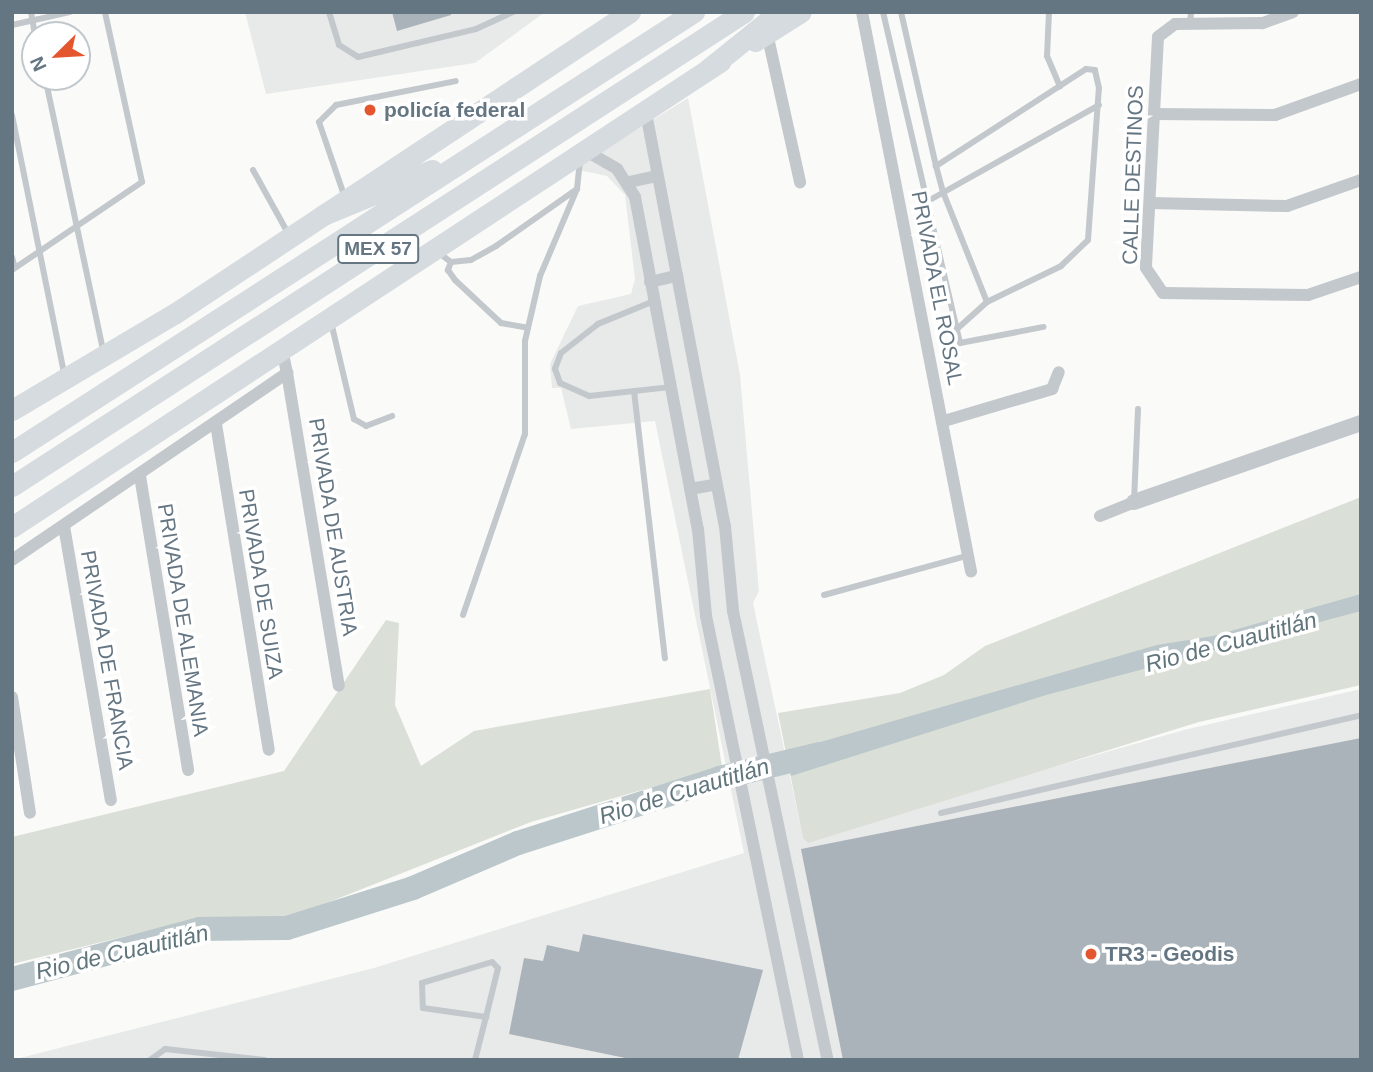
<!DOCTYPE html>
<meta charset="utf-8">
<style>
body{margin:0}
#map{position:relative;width:1373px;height:1072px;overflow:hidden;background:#fafaf8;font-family:Helvetica,sans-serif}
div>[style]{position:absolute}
.built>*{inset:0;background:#e8e9e9}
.green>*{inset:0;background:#dadfd7}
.water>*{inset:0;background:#bbc7cb}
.river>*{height:24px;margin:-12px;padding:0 12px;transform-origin:12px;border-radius:12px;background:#bbc7cb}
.building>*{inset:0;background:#aab3b9}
.service>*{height:6px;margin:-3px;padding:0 3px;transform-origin:3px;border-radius:3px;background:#c3c8cc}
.minor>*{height:12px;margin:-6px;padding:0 6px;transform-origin:6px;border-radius:6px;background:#c3c8cc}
.tertiary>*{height:16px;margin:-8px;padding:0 8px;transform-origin:8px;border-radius:8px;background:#c3c8cc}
.primary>*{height:21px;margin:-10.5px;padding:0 10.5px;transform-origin:10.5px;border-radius:10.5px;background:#d6dbdf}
.trunk>*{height:21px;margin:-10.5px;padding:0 10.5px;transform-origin:10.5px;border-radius:10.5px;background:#d6dbdf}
.dots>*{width:19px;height:19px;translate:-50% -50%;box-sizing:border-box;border:4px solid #fff;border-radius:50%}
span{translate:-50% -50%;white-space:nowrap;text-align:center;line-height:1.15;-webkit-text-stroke:7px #fff;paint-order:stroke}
.shield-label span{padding:2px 5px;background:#fff;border:2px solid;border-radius:5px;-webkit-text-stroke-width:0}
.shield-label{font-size:19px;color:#657683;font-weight:700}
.poi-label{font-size:21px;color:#657683;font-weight:700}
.left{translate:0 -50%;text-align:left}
.street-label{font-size:21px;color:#657683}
.water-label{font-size:23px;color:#60757c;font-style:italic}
.frame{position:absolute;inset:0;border:14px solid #657683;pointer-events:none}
.north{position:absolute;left:21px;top:21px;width:70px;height:70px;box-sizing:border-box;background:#fff;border:2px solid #c1c8cd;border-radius:50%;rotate:246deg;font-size:19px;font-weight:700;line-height:28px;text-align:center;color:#657683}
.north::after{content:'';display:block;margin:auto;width:24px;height:32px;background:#e4572e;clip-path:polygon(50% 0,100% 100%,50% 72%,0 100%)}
</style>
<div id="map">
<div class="built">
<i style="clip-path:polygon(245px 12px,545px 12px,475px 63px,266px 94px)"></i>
<i style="clip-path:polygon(688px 98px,740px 375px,759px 591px,753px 603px,803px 838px,1184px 730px,1361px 689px,1361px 1060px,12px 1060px,374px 968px,744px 853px,655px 421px,571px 429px,561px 388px,552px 388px,550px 364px,578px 306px,631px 294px,635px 279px,625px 195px,607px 176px,574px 169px)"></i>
</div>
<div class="green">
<i style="clip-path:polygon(1361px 497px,1361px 685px,1199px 722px,808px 843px,803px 838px,778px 713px,900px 693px,944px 675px,985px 646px)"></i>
<i style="clip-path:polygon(386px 620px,399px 623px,395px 705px,421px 766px,474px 731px,710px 689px,722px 767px,531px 822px,289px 918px,204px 917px,12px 964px,12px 837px,284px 771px)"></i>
</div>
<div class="water">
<i style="clip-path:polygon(1361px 594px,1361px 611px,1046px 695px,791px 776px,786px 752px,1157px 645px,1213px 636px)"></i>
</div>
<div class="river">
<i style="left:12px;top:979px;width:195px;rotate:-14.9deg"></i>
<i style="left:200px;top:929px;width:87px;rotate:-0.7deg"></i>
<i style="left:287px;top:928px;width:132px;rotate:-17.6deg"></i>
<i style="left:413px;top:888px;width:114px;rotate:-23.2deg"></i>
<i style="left:518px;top:843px;width:212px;rotate:-17.8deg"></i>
<i style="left:720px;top:778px;width:103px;rotate:-13.5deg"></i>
</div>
<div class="building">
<i style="clip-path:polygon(392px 12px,451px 12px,451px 15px,397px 31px)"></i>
<i style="clip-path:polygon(1361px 738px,1361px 1060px,843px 1060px,801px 849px)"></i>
<i style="clip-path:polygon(583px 934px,763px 970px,738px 1060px,635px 1060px,509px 1034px,524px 958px,543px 961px,547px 945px,579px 952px)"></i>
</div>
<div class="service">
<i style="left:31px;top:12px;width:23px;rotate:80deg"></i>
<i style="left:329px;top:12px;width:34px;rotate:73deg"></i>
<i style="left:339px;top:45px;width:22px;rotate:32deg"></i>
<i style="left:358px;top:57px;width:121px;rotate:-13.3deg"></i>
<i style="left:476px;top:29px;width:41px;rotate:-24.7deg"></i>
<i style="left:883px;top:12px;width:340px;rotate:76.9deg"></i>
<i style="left:960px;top:343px;width:85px;rotate:-10.9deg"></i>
<i style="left:901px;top:12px;width:158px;rotate:77.2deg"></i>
<i style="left:936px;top:166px;width:27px;rotate:75deg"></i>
<i style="left:943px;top:192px;width:118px;rotate:68.2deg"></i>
<i style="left:987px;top:302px;width:82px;rotate:-25.9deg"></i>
<i style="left:1061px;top:266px;width:37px;rotate:-44deg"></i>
<i style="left:1088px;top:240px;width:152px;rotate:-85.9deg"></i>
<i style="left:1099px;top:88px;width:18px;rotate:-103deg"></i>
<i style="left:1095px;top:70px;width:9px;rotate:-174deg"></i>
<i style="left:1086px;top:69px;width:179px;rotate:147.1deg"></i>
<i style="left:1049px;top:12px;width:44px;rotate:92.6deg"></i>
<i style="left:1047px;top:56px;width:33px;rotate:67deg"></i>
<i style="left:1190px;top:24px;width:12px;rotate:-85deg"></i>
<i style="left:12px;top:25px;width:59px;rotate:-12.6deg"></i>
<i style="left:45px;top:77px;width:279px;rotate:78deg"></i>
<i style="left:12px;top:115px;width:264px;rotate:78.6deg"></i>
<i style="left:253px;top:170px;width:74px;rotate:61deg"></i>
<i style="left:344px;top:195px;width:77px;rotate:-108.9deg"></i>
<i style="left:319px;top:122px;width:24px;rotate:-45deg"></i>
<i style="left:336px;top:105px;width:122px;rotate:-11.3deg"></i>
<i style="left:928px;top:201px;width:196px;rotate:-29.3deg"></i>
<i style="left:439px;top:253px;width:15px;rotate:37deg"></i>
<i style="left:451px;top:262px;width:20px;rotate:-6deg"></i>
<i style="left:471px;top:260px;width:29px;rotate:-29deg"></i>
<i style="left:496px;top:246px;width:99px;rotate:-35.1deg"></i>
<i style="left:577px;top:189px;width:29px;rotate:-84deg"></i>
<i style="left:12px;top:257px;width:11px;rotate:75deg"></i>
<i style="left:451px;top:262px;width:9px;rotate:111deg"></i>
<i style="left:448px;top:270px;width:12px;rotate:55deg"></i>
<i style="left:455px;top:280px;width:63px;rotate:43.1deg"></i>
<i style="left:501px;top:323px;width:27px;rotate:10deg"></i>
<i style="left:12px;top:270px;width:157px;rotate:-34.1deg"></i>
<i style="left:142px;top:182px;width:174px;rotate:-102.3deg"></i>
<i style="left:654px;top:301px;width:61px;rotate:157.7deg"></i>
<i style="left:598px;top:324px;width:47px;rotate:141.9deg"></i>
<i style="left:561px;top:353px;width:17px;rotate:111deg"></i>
<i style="left:555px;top:369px;width:15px;rotate:70deg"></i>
<i style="left:560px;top:383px;width:32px;rotate:24deg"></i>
<i style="left:589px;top:396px;width:81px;rotate:-6.3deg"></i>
<i style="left:331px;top:322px;width:100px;rotate:76.7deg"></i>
<i style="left:354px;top:419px;width:14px;rotate:30deg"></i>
<i style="left:366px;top:426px;width:28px;rotate:-21deg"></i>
<i style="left:957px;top:329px;width:40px;rotate:-42deg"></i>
<i style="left:634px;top:391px;width:269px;rotate:83.4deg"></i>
<i style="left:1134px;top:501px;width:92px;rotate:-87.5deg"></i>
<i style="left:824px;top:595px;width:148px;rotate:-15.3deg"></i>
<i style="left:463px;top:615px;width:191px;rotate:-71.1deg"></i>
<i style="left:525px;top:434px;width:93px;rotate:-90deg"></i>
<i style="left:525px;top:341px;width:67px;rotate:-77deg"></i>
<i style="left:540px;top:276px;width:95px;rotate:-67deg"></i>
<i style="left:941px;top:813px;width:431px;rotate:-13.1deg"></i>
<i style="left:150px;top:1060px;width:19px;rotate:-36deg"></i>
<i style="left:165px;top:1049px;width:100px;rotate:6.3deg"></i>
<i style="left:475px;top:1060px;width:44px;rotate:-75.7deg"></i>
<i style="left:486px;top:1017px;width:50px;rotate:-76.2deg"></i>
<i style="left:498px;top:968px;width:8px;rotate:-135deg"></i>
<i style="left:492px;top:962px;width:73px;rotate:163.3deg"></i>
<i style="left:422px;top:983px;width:25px;rotate:88deg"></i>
<i style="left:423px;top:1008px;width:64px;rotate:8.1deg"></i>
</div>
<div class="minor">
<i style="left:862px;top:12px;width:570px;rotate:78.97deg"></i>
<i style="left:1293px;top:12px;width:33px;rotate:160deg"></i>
<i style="left:1262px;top:23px;width:87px;rotate:179.3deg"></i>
<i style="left:1175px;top:24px;width:21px;rotate:143deg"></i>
<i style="left:1158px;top:37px;width:231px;rotate:93deg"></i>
<i style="left:1146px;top:268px;width:30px;rotate:56deg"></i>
<i style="left:1163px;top:293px;width:145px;rotate:0.8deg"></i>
<i style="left:1308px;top:295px;width:56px;rotate:-18.8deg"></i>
<i style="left:767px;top:33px;width:153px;rotate:77.5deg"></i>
<i style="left:646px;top:113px;width:420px;rotate:79.2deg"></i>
<i style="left:725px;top:526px;width:85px;rotate:84.6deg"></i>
<i style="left:733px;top:611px;width:459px;rotate:78.1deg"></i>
<i style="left:1154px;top:114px;width:121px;rotate:0.5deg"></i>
<i style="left:1275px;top:115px;width:91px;rotate:-19.8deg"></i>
<i style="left:588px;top:152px;width:34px;rotate:30deg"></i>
<i style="left:617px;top:169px;width:33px;rotate:57deg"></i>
<i style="left:635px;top:197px;width:338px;rotate:79.3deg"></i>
<i style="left:698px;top:529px;width:87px;rotate:84.7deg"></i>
<i style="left:706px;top:616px;width:453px;rotate:78.3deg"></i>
<i style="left:629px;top:182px;width:29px;rotate:-12deg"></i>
<i style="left:1150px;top:203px;width:137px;rotate:1.3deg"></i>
<i style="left:1287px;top:206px;width:78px;rotate:-19.4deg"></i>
<i style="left:650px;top:282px;width:28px;rotate:-13deg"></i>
<i style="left:287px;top:373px;width:317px;rotate:80.6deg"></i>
<i style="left:944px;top:421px;width:113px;rotate:-16.5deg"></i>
<i style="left:1052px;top:389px;width:18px;rotate:-68deg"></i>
<i style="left:216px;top:424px;width:330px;rotate:80.8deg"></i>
<i style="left:140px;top:476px;width:298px;rotate:80.7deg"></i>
<i style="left:690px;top:489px;width:27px;rotate:-10deg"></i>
<i style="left:1100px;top:516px;width:37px;rotate:-22deg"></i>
<i style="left:64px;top:526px;width:278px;rotate:80.3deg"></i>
<i style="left:12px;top:560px;width:333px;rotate:-34.2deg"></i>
<i style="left:287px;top:373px;width:19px;rotate:-102deg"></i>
<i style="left:12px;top:697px;width:117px;rotate:81.2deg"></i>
</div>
<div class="tertiary">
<i style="left:1134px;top:502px;width:240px;rotate:-19.2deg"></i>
</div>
<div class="primary">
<i style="left:755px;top:41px;width:54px;rotate:-32.2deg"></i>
<i style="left:12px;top:410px;width:188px;rotate:-30.7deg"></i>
<i style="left:174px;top:314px;width:547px;rotate:-33.52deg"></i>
<i style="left:12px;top:527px;width:848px;rotate:-33.32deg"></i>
</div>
<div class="trunk">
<i style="left:707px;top:70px;width:92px;rotate:-38.9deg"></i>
<i style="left:323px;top:215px;width:118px;rotate:-22.4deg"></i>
<i style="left:12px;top:452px;width:812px;rotate:-32.83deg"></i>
<i style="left:12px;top:486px;width:872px;rotate:-32.92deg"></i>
</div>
<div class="dots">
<i style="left:370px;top:110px;background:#e4572e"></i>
<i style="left:1091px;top:954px;background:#e4572e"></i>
</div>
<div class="shield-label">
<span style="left:378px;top:249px">MEX 57</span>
</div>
<div class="poi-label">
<span class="left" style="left:384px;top:110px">policía federal</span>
<span class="left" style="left:1105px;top:954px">TR3 - Geodis</span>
</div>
<div class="street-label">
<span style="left:1133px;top:175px;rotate:-88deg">CALLE DESTINOS</span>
<span style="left:937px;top:288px;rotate:79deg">PRIVADA EL ROSAL</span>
<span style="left:333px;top:527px;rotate:81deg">PRIVADA DE AUSTRIA</span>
<span style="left:261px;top:584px;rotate:81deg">PRIVADA DE SUIZA</span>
<span style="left:183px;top:620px;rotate:81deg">PRIVADA DE ALEMANIA</span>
<span style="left:107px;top:660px;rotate:80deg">PRIVADA DE FRANCIA</span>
</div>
<div class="water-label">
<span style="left:1231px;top:642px;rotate:-15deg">Rio de Cuautitlán</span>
<span style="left:684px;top:791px;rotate:-17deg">Rio de Cuautitlán</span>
<span style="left:122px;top:952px;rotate:-13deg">Rio de Cuautitlán</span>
</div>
<div class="frame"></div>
<div class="north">N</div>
</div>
